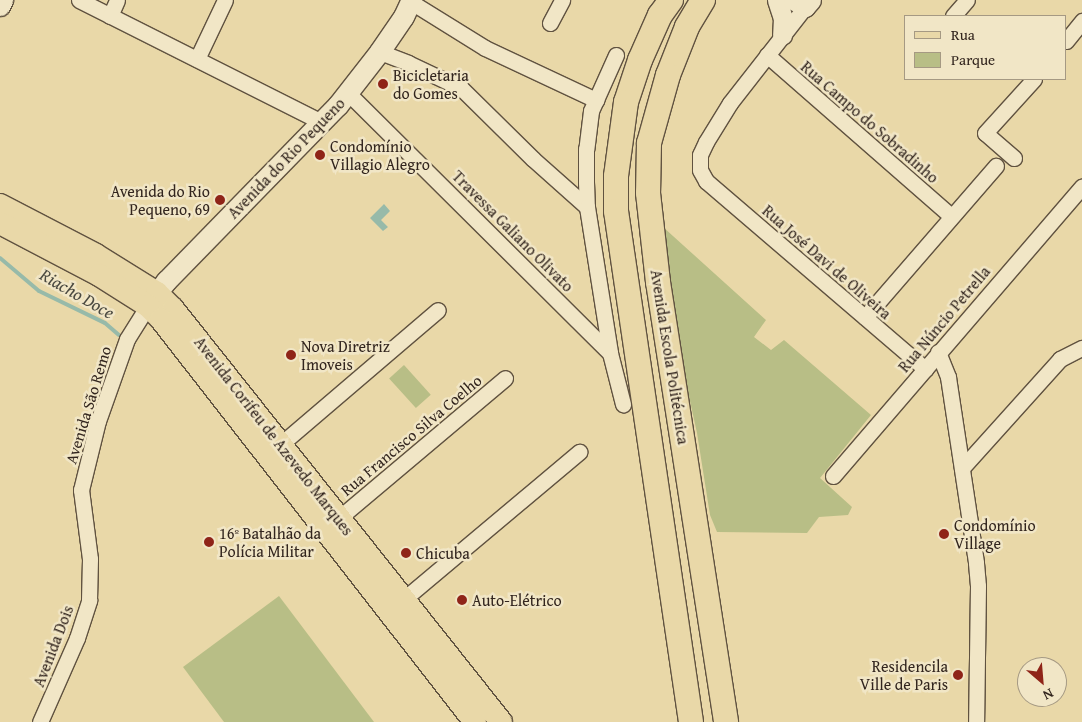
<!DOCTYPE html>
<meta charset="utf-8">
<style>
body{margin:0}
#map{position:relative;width:1082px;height:722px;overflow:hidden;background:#e9d8a8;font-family:"Gentium Book Plus",serif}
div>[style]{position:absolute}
.green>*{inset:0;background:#b8be86;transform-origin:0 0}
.water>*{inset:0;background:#97baa9}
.stream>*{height:4px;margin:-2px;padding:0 2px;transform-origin:2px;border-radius:2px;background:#97baa9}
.roads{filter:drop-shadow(1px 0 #605240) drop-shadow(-1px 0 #605240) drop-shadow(0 1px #605240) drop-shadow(0 -1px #605240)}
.minor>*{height:15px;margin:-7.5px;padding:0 7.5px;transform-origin:7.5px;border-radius:7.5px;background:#f1e6c6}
.tertiary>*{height:19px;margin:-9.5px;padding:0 9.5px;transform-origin:9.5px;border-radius:9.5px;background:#f1e6c6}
.secondary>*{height:20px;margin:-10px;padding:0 10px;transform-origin:10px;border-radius:10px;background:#f1e6c6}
.primary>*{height:22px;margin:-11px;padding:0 11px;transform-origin:11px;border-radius:11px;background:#e9d8a8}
.trunk>*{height:24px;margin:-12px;padding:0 12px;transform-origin:12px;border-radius:12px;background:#e9d8a8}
.dots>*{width:14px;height:14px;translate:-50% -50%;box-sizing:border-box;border:2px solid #f1e6c6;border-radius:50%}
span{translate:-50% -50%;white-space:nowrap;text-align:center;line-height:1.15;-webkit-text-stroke:5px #f1e6c6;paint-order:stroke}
.poi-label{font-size:16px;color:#32251e}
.left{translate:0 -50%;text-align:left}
.right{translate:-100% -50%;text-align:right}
.street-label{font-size:16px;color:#32251e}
.water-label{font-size:18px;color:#4b4a41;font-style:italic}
.legend{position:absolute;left:904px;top:15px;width:162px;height:65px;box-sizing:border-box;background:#f1e6c6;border:1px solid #a59983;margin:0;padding:6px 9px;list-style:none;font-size:15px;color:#32251e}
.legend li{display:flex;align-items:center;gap:10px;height:25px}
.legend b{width:25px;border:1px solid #a59983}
.north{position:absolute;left:1017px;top:657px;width:50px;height:50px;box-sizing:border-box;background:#f1e6c6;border:1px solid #a59983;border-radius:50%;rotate:153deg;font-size:14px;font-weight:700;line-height:20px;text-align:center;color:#32251e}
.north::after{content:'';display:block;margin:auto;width:18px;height:22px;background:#8f2418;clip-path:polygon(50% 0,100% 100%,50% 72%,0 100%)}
</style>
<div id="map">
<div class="green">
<i style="clip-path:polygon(663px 227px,766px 320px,754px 337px,771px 350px,784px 340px,871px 415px,820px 478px,852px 507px,848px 515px,819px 517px,807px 533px,717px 532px,710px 515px,697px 433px,679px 351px)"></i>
<i style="left:404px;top:365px;width:40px;height:20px;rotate:48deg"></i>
<i style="clip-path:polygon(279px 596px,374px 722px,224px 722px,183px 667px)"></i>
</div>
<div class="water">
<i style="clip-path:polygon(384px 204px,390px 211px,381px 220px,388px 227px,383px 231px,370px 218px)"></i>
</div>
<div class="stream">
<i style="left:0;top:258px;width:51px;rotate:40.2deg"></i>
<i style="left:39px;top:291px;width:73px;rotate:25.9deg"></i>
<i style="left:105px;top:323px;width:18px;rotate:41deg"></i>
</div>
<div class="roads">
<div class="minor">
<i style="left:79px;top:0;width:272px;rotate:26.7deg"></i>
<i style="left:411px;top:2px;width:87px;rotate:31.9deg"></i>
<i style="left:485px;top:48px;width:123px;rotate:25.1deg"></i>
<i style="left:805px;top:7px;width:122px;rotate:128deg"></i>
<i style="left:730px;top:103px;width:46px;rotate:121.6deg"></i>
<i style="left:706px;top:142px;width:14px;rotate:115deg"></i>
<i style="left:700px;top:155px;width:15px;rotate:90deg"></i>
<i style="left:700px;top:170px;width:13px;rotate:61deg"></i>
<i style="left:706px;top:181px;width:289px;rotate:40.6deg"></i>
<i style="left:110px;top:16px;width:17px;rotate:-66deg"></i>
<i style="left:953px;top:16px;width:21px;rotate:-49deg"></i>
<i style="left:550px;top:23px;width:26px;rotate:-62deg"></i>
<i style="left:1066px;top:41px;width:26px;rotate:-51deg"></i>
<i style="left:380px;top:52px;width:30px;rotate:21deg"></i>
<i style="left:408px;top:63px;width:59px;rotate:25.3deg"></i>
<i style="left:461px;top:88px;width:101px;rotate:44.6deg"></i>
<i style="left:533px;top:159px;width:72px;rotate:41.6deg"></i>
<i style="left:616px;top:55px;width:61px;rotate:114.1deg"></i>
<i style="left:591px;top:111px;width:38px;rotate:97deg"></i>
<i style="left:586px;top:149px;width:33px;rotate:90deg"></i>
<i style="left:586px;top:182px;width:25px;rotate:88deg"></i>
<i style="left:587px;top:207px;width:148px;rotate:81deg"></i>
<i style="left:610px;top:353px;width:53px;rotate:75.7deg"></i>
<i style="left:767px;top:55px;width:244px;rotate:41.2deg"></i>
<i style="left:197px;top:59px;width:65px;rotate:-64.6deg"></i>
<i style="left:348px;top:93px;width:369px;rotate:44.8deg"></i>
<i style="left:1014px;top:158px;width:38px;rotate:-139deg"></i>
<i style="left:985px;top:133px;width:73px;rotate:-47.8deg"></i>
<i style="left:865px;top:317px;width:200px;rotate:-49.1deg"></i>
<i style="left:938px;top:352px;width:27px;rotate:68deg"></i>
<i style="left:948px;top:377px;width:188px;rotate:81.4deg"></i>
<i style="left:976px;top:563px;width:23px;rotate:85deg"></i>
<i style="left:978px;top:586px;width:136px;rotate:90.8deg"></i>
<i style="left:281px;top:444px;width:206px;rotate:-40.5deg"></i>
<i style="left:962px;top:468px;width:147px;rotate:-48deg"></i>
<i style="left:1060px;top:359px;width:25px;rotate:-27deg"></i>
<i style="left:833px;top:476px;width:382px;rotate:-49.3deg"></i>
<i style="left:339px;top:518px;width:217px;rotate:-40.1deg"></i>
<i style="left:404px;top:599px;width:229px;rotate:-40deg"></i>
<i style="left:40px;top:722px;width:92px;rotate:-66.2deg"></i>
<i style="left:77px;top:638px;width:40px;rotate:-72deg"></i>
<i style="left:89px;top:600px;width:41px;rotate:-88.6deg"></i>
<i style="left:90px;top:559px;width:70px;rotate:-97.4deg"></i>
<i style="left:81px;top:490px;width:71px;rotate:-76.2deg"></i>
<i style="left:98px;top:421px;width:87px;rotate:-70.5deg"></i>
<i style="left:127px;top:339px;width:39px;rotate:-58deg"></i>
</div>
<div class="tertiary">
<i style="left:777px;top:0;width:19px;rotate:72deg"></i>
<i style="left:783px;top:18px;width:17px;rotate:93deg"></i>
<i style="left:793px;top:0;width:14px;rotate:30deg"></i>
<i style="left:805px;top:7px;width:9px;rotate:-49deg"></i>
<i style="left:0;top:6px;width:7px;rotate:-63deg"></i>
</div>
<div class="secondary">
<i style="left:148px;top:306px;width:31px;rotate:-53deg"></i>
<i style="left:167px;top:281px;width:245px;rotate:-45.7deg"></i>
<i style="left:338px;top:106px;width:68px;rotate:-52.1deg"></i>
<i style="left:380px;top:52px;width:42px;rotate:-55.6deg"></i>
<i style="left:404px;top:17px;width:19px;rotate:-65deg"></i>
</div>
<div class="primary">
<i style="left:0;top:205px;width:108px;rotate:27.5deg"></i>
<i style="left:96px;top:255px;width:72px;rotate:31.9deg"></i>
<i style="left:157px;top:293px;width:23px;rotate:45deg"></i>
<i style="left:173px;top:309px;width:527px;rotate:51.54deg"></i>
<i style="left:0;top:223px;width:112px;rotate:27.7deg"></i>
<i style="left:99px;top:275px;width:58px;rotate:32.3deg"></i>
<i style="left:148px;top:306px;width:18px;rotate:45deg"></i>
<i style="left:161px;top:319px;width:511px;rotate:52.08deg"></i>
</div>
<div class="trunk">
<i style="left:671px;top:0;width:19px;rotate:126deg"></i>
<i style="left:660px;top:15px;width:49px;rotate:114deg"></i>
<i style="left:640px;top:60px;width:44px;rotate:108.4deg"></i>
<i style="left:626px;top:102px;width:75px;rotate:97.7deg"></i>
<i style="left:616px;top:176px;width:35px;rotate:90deg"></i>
<i style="left:616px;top:211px;width:516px;rotate:81.65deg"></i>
<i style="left:703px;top:0;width:31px;rotate:121deg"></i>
<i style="left:687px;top:27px;width:52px;rotate:111.6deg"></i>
<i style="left:668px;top:75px;width:71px;rotate:105.6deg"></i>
<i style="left:649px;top:143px;width:50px;rotate:91.1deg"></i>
<i style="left:648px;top:193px;width:90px;rotate:83.6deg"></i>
<i style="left:658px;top:282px;width:445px;rotate:81.2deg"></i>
</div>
</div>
<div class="dots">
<i style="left:383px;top:84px;background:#8f2418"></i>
<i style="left:320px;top:155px;background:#8f2418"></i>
<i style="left:220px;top:200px;background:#8f2418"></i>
<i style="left:291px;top:355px;background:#8f2418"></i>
<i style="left:944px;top:534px;background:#8f2418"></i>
<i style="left:209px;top:542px;background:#8f2418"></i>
<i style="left:406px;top:553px;background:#8f2418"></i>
<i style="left:462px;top:600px;background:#8f2418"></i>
<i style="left:958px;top:675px;background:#8f2418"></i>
</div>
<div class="poi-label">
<span class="left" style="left:393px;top:84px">Bicicletaria<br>do Gomes</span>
<span class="left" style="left:330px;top:155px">Condomínio<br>Villagio Alegro</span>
<span class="right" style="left:210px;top:200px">Avenida do Rio<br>Pequeno, 69</span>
<span class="left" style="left:301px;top:355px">Nova Diretriz<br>Imoveis</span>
<span class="left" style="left:954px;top:534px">Condomínio<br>Village</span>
<span class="left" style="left:219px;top:542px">16º Batalhão da<br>Polícia Militar</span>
<span class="left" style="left:416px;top:553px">Chicuba</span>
<span class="left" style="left:472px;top:600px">Auto-Elétrico</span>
<span class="right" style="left:948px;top:675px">Residencila<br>Ville de Paris</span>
</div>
<div class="street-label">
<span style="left:870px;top:122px;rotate:41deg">Rua Campo do Sobradinho</span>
<span style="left:286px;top:158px;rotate:-46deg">Avenida do Rio Pequeno</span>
<span style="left:513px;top:231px;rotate:45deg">Travessa Galiano Olivato</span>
<span style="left:827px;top:262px;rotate:41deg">Rua José Davi de Oliveira</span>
<span style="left:944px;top:319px;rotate:-50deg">Rua Núncio Petrella</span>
<span style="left:670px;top:357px;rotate:81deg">Avenida Escola Politécnica</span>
<span style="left:88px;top:405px;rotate:-73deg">Avenida São Remo</span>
<span style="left:411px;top:435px;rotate:-40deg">Rua Francisco Silva Coelho</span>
<span style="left:274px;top:436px;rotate:52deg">Avenida Corifeu de Azevedo Marques</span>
<span style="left:53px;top:646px;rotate:-69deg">Avenida Dois</span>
</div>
<div class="water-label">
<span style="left:77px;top:294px;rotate:30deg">Riacho Doce</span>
</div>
<ul class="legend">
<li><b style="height:6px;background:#e9d8a8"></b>Rua</li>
<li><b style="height:14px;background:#b8be86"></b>Parque</li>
</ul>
<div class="north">N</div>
</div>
